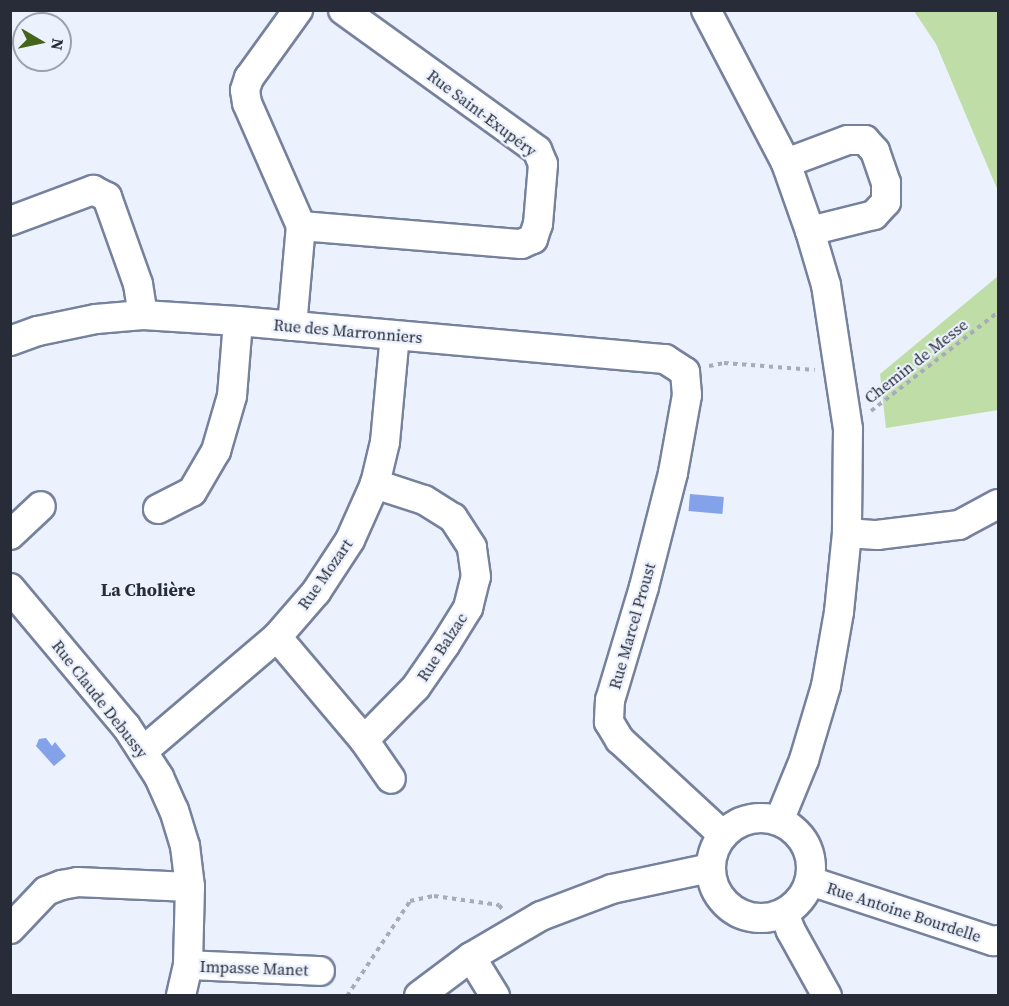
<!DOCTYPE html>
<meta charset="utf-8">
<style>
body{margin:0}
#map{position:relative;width:1009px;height:1006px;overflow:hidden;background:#ebf1fd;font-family:"Source Serif 4",serif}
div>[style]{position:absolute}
.green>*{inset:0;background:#bfdda6}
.water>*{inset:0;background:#83a2e9;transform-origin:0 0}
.path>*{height:4px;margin-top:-2px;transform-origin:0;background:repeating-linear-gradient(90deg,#a7acb8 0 4.5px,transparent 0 9px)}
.roads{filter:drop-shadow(2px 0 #76829d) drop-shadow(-2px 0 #76829d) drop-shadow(0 2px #76829d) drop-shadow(0 -2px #76829d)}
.minor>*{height:28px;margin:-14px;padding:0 14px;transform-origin:14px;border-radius:14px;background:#fff}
.minor>.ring{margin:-14px;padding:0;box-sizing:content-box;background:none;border:28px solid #fff;border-radius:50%}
span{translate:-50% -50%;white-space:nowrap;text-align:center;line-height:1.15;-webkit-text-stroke:4.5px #ebf1fd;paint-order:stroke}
.street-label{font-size:16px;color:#272c38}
.neighbourhood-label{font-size:18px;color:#272c38;font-weight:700}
.frame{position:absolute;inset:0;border:12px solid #272c38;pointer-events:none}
.north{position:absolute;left:12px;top:12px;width:60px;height:60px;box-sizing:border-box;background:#ebf1fd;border:2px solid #9da2ae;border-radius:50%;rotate:99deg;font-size:16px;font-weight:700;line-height:24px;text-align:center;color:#272c38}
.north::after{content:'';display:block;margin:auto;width:21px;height:27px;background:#43641a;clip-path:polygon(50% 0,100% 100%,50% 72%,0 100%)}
</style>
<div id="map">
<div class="green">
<i style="clip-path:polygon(914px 11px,998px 11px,998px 191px,936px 44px)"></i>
<i style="clip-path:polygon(998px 276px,998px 410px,886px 428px,880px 374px)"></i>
</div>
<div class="water">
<i style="left:690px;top:494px;width:34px;height:17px;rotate:5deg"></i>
<i style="clip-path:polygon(46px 738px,52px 746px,55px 742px,66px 756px,54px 766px,36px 746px,39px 739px)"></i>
</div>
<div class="path">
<i style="left:709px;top:366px;width:15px;rotate:-11deg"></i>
<i style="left:724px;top:363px;width:91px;rotate:4.4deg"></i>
<i style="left:871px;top:411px;width:161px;rotate:-37.9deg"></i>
<i style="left:347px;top:996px;width:114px;rotate:-56.4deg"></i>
<i style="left:410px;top:901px;width:25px;rotate:-12deg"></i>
<i style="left:434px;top:896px;width:66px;rotate:7.9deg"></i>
<i style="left:499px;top:905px;width:5px;rotate:53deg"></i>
</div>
<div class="roads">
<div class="minor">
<i style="left:706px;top:10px;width:173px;rotate:62.4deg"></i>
<i style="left:786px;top:163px;width:72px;rotate:70.6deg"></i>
<i style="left:810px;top:231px;width:56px;rotate:73.5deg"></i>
<i style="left:826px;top:285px;width:146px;rotate:81.3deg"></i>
<i style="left:848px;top:429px;width:104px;rotate:90.6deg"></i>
<i style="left:847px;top:533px;width:79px;rotate:95.8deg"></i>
<i style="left:839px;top:612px;width:75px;rotate:100deg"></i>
<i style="left:826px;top:686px;width:77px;rotate:106.6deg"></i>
<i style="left:804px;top:760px;width:66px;rotate:112.3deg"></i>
<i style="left:786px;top:163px;width:66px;rotate:-20.4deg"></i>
<i style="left:848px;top:140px;width:17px"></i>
<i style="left:865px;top:140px;width:15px;rotate:48deg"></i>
<i style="left:875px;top:151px;width:34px;rotate:71deg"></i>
<i style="left:886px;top:183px;width:19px;rotate:90deg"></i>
<i style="left:886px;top:202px;width:18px;rotate:133deg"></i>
<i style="left:874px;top:215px;width:66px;rotate:166deg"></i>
<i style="left:10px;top:221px;width:89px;rotate:-20.5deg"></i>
<i style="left:93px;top:190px;width:16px;rotate:27deg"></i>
<i style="left:107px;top:197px;width:92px;rotate:70.4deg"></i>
<i style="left:138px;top:284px;width:31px;rotate:81deg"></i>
<i style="left:301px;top:226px;width:221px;rotate:4.7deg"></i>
<i style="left:521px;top:244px;width:13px;rotate:-23deg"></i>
<i style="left:533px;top:239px;width:16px;rotate:-72deg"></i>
<i style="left:538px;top:224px;width:60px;rotate:-85.2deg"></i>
<i style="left:543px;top:164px;width:15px;rotate:-113deg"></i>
<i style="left:537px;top:150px;width:239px;rotate:-144.2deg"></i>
<i style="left:292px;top:326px;width:100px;rotate:-84.9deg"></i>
<i style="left:301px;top:226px;width:134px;rotate:-113.7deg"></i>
<i style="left:247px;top:103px;width:13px;rotate:-99deg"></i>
<i style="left:245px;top:90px;width:13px;rotate:-72deg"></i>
<i style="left:249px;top:78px;width:84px;rotate:-54.2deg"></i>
<i style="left:10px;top:341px;width:30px;rotate:-20deg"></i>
<i style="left:38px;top:331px;width:59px;rotate:-11.7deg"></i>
<i style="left:96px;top:319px;width:47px;rotate:-4.9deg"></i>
<i style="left:143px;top:315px;width:95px;rotate:3.6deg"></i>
<i style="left:238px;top:321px;width:429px;rotate:5.1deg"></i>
<i style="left:665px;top:359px;width:24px;rotate:33deg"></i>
<i style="left:685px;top:372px;width:23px;rotate:85deg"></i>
<i style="left:687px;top:395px;width:79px;rotate:100.2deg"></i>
<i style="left:673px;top:473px;width:118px;rotate:104.3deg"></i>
<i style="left:644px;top:587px;width:118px;rotate:106.7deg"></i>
<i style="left:610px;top:700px;width:22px;rotate:93deg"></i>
<i style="left:609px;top:722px;width:21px;rotate:59deg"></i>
<i style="left:620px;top:740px;width:140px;rotate:42.7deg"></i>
<i style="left:158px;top:509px;width:38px;rotate:-27deg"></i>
<i style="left:192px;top:492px;width:48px;rotate:-59.7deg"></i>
<i style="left:216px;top:451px;width:57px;rotate:-73.8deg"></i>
<i style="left:232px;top:396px;width:75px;rotate:-85.4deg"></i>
<i style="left:847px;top:533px;width:30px;rotate:4deg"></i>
<i style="left:877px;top:535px;width:83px;rotate:-7deg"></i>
<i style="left:959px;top:525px;width:44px;rotate:-28.3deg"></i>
<i style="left:10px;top:535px;width:42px;rotate:-43.1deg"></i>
<i style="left:10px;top:588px;width:180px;rotate:50deg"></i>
<i style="left:126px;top:726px;width:61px;rotate:57.1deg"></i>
<i style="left:159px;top:777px;width:36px;rotate:66deg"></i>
<i style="left:174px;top:810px;width:38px;rotate:73deg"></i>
<i style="left:185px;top:846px;width:41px;rotate:83deg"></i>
<i style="left:190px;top:887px;width:78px;rotate:91.5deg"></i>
<i style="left:188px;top:965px;width:32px;rotate:103deg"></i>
<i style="left:277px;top:637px;width:135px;rotate:49.8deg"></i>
<i style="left:364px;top:740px;width:74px;rotate:-45.5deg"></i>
<i style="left:416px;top:687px;width:51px;rotate:-55.4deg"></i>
<i style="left:445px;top:645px;width:44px;rotate:-58.1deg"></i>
<i style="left:468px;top:608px;width:32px;rotate:-76deg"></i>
<i style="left:476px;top:577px;width:30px;rotate:-98deg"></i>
<i style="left:472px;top:547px;width:35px;rotate:-123deg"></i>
<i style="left:453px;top:518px;width:34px;rotate:-148deg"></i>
<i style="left:424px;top:500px;width:52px;rotate:-161.9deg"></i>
<i style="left:364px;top:740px;width:47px;rotate:55.3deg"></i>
<i style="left:143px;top:751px;width:176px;rotate:-40.4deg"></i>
<i style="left:277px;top:637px;width:60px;rotate:-49.1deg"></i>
<i style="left:316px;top:592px;width:62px;rotate:-56.8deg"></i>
<i style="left:350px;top:540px;width:61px;rotate:-65.9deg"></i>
<i style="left:375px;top:484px;width:43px;rotate:-76.6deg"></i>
<i style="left:385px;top:442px;width:107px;rotate:-84.7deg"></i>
<i class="ring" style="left:711px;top:818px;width:72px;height:72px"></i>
<i style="left:810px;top:881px;width:193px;rotate:18.2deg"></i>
<i style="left:993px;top:941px;width:5px;rotate:-11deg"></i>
<i style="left:784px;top:913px;width:19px;rotate:69deg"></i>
<i style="left:791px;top:931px;width:74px;rotate:61deg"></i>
<i style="left:10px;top:929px;width:52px;rotate:-46.5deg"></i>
<i style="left:46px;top:891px;width:17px;rotate:-21deg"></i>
<i style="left:62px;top:885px;width:15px;rotate:-11deg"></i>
<i style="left:77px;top:882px;width:113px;rotate:2.5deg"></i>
<i style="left:471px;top:957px;width:46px;rotate:58.4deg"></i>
<i style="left:188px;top:965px;width:132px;rotate:2.6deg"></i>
<i style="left:419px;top:996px;width:65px;rotate:-36.9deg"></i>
<i style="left:471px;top:957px;width:81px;rotate:-30.4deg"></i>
<i style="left:541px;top:916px;width:76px;rotate:-20.8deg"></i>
<i style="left:612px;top:889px;width:100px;rotate:-12.1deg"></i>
</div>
</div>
<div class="street-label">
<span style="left:482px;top:113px;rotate:37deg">Rue Saint-Exupéry</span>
<span style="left:348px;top:331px;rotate:5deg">Rue des Marronniers</span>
<span style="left:916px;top:361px;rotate:-38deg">Chemin de Messe</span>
<span style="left:325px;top:574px;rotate:-55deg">Rue Mozart</span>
<span style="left:632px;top:626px;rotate:-74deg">Rue Marcel Proust</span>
<span style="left:442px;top:647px;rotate:-57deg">Rue Balzac</span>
<span style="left:100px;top:699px;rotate:52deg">Rue Claude Debussy</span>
<span style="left:904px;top:912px;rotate:18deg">Rue Antoine Bourdelle</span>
<span style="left:254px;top:968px;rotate:2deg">Impasse Manet</span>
</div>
<div class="neighbourhood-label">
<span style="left:148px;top:590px">La Cholière</span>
</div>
<div class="frame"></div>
<div class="north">N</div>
</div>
